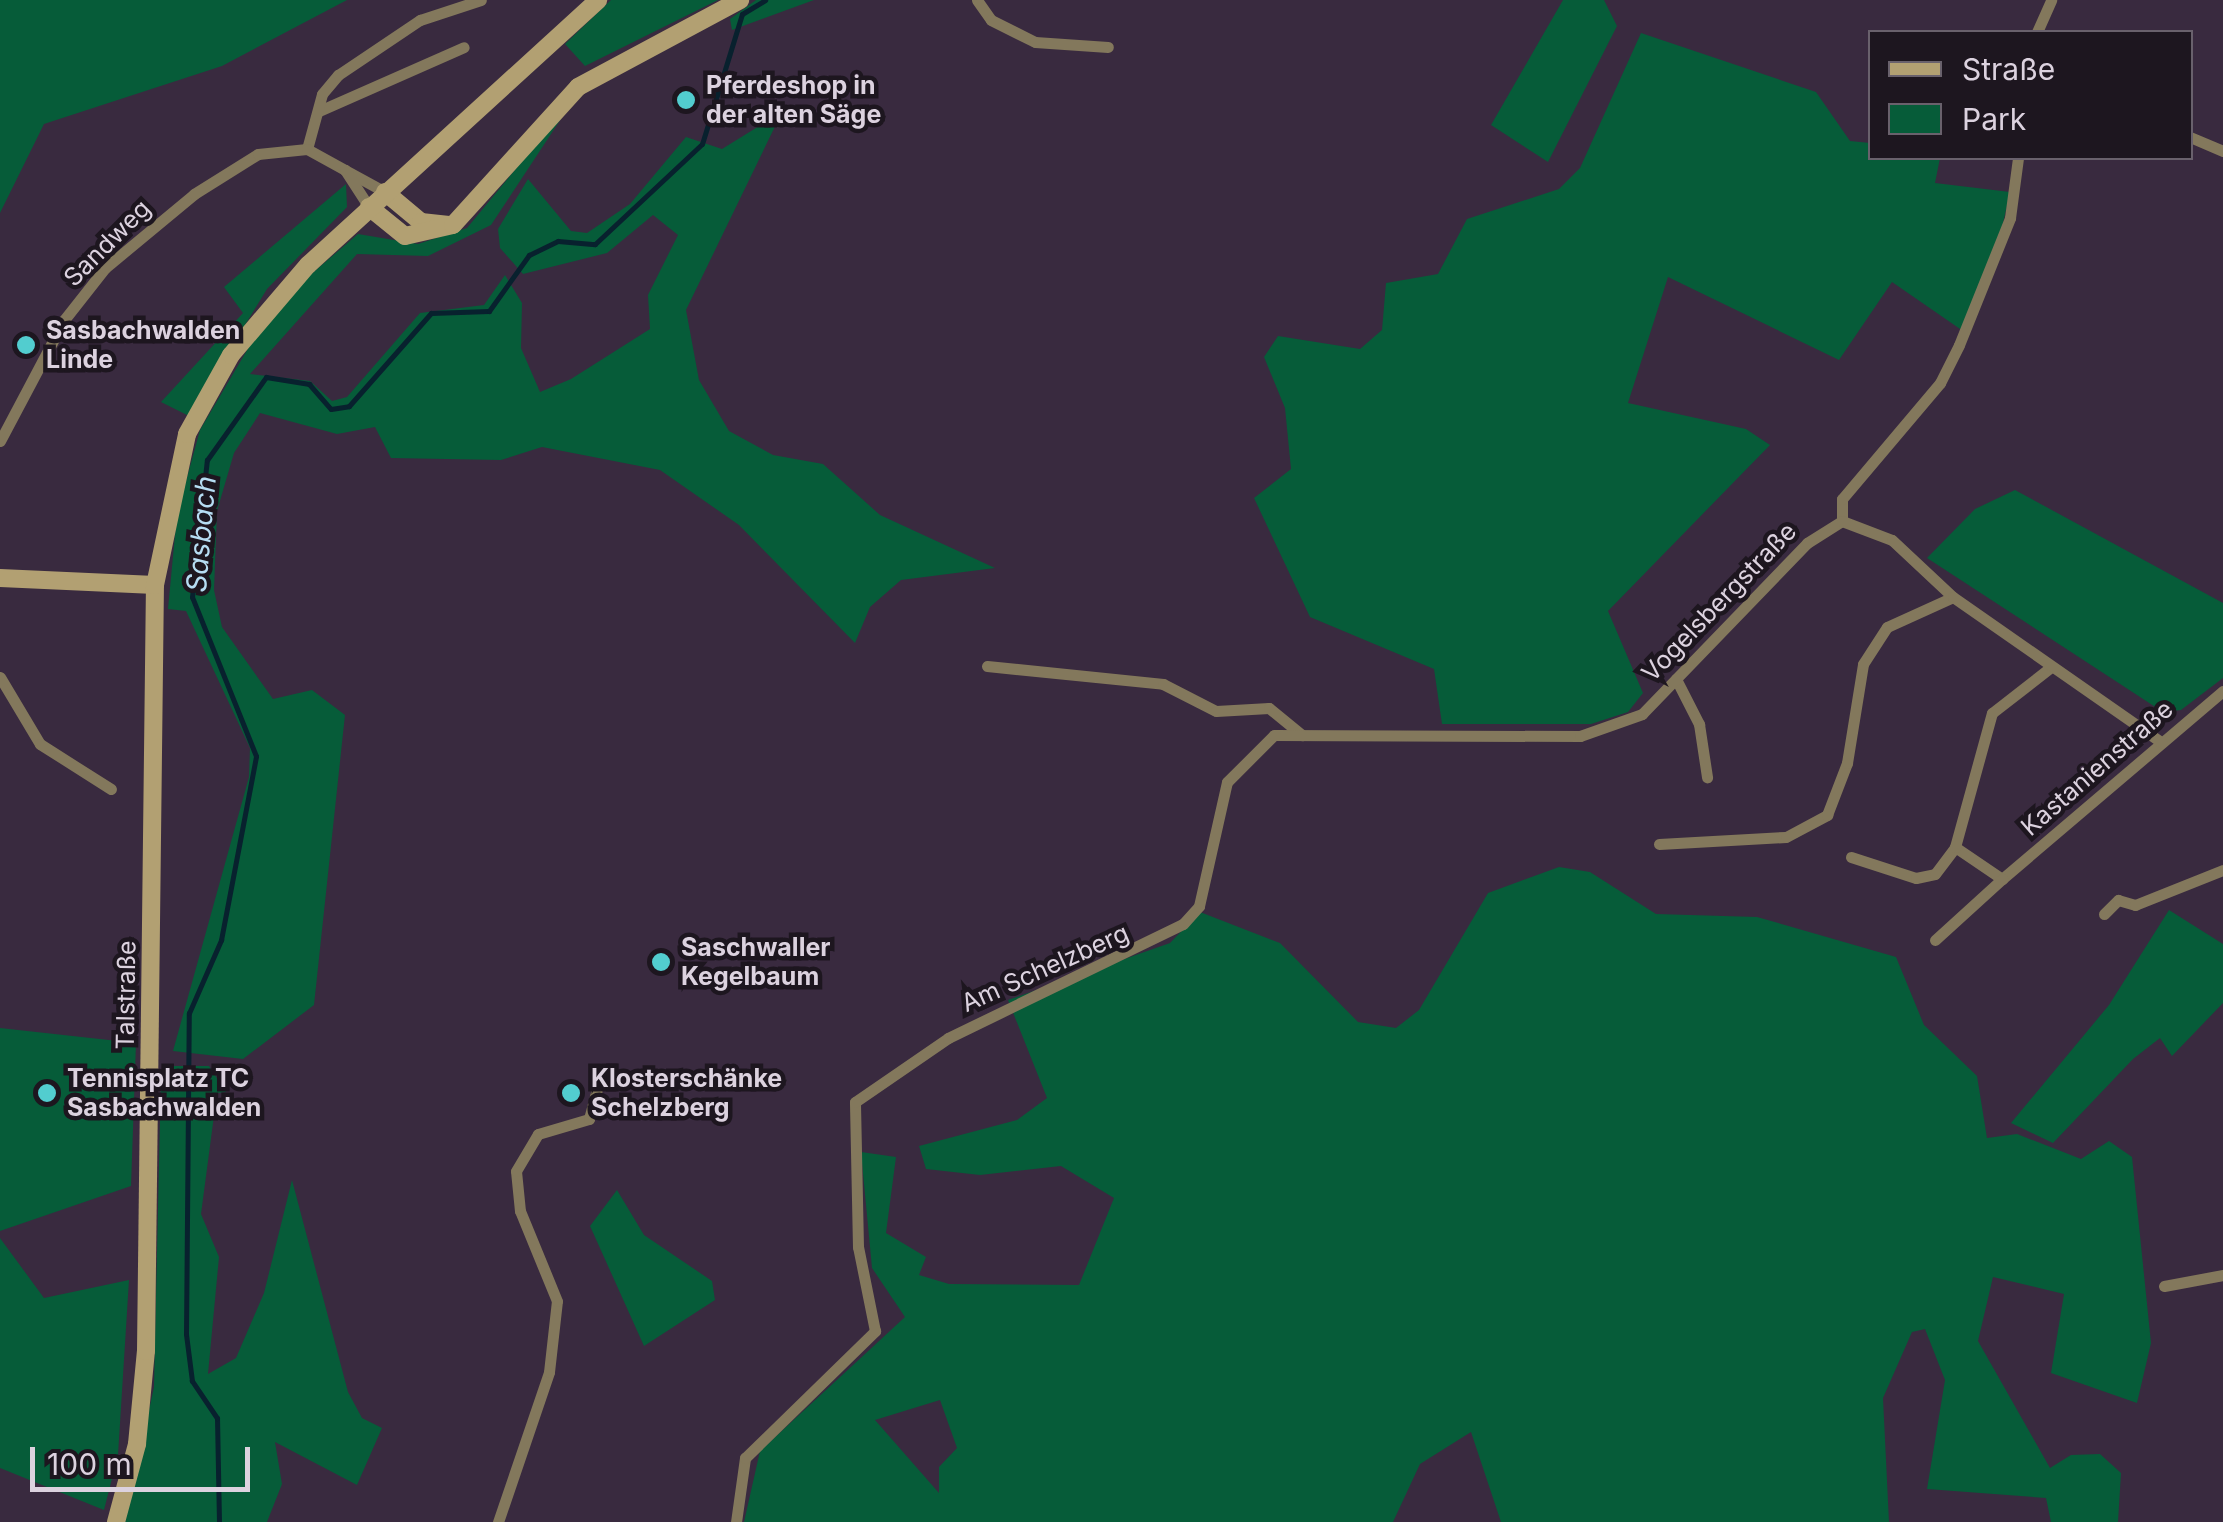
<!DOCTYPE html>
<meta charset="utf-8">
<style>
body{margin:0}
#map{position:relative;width:2223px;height:1522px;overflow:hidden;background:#392a3f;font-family:Inter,sans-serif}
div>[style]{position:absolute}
.green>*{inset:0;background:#065c39}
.stream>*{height:5px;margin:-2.5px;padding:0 2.5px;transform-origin:2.5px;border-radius:2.5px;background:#08212e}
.street>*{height:11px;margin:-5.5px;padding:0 5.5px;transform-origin:5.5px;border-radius:5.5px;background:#83785c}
.secondary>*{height:18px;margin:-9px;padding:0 9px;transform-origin:9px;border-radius:9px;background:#b2a072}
.dots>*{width:28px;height:28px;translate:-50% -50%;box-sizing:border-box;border:5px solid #1d161f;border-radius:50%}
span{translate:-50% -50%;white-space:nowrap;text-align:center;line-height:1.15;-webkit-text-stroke:9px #1d161f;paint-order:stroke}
.poi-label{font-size:25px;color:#dcd2df;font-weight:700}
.left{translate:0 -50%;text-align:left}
.street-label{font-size:25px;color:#dcd2df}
.water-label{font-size:28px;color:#b6ddf3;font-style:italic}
.legend{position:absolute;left:1868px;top:30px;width:325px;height:130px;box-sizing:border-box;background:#1d161f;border:2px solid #69616c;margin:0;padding:12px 18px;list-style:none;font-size:30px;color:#dcd2df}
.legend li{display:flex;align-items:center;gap:20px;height:50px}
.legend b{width:50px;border:2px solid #69616c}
.scale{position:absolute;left:30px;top:1447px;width:220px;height:45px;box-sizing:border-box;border:5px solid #dcd2df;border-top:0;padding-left:12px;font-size:30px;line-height:35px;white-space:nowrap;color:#dcd2df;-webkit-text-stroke:8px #1d161f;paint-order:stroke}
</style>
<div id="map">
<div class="green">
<i style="clip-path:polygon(0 0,347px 0,222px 66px,44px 124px,0 213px)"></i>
<i style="clip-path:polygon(611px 0,718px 0,585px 66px,565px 44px)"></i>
<i style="clip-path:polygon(756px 0,814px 0,732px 30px,730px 19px)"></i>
<i style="clip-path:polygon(1563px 0,1604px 0,1617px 26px,1548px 162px,1491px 125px)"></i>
<i style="clip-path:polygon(1641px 33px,1816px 92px,1850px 141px,1870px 143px,1870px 158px,1940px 158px,1935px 183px,2010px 192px,2001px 232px,1963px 331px,1892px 282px,1839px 360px,1668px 277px,1628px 403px,1746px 429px,1770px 445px,1608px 611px,1643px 693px,1628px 712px,1591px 724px,1442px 724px,1434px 669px,1310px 617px,1254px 498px,1291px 469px,1285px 408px,1264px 357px,1278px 336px,1360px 349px,1382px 330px,1386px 283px,1438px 274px,1467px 219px,1559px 189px,1580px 168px)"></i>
<i style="clip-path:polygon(576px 96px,491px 225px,428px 256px,357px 254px,250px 374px,310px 381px,332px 401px,347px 397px,420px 313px,484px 305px,505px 275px,522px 303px,521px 348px,540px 392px,571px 379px,650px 329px,648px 295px,678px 235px,653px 215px,607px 253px,523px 274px,500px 248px,498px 229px,528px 179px,571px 231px,587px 233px,630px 204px,686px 137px,722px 149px,782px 112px,686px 310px,699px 380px,729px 431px,773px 455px,823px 464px,880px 515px,995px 568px,901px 580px,870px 607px,855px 643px,739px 525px,660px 470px,542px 447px,501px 460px,391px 458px,375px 427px,337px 434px,260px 413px,234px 453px,217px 511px,214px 590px,222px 627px,273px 699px,312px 690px,345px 715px,314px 1005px,243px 1059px,173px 1051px,249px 777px,250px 748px,186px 611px,168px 609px,177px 514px,200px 430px,256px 335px,309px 276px,358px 234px,418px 244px,467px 228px)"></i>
<i style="clip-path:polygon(346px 184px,347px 207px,267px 289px,189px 416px,161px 402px,243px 313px,224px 287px)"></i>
<i style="clip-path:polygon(2015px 490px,2223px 603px,2223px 678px,2181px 710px,2163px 712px,1927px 558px,1975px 509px)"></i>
<i style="clip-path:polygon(evenodd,1559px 867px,1590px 872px,1656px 914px,1757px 917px,1896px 957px,1924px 1025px,1977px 1076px,1987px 1138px,2017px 1134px,2081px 1159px,2109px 1141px,2132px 1157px,2151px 1343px,2137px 1403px,2051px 1373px,2064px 1294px,1993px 1277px,1978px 1341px,2050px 1468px,2071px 1455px,2100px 1454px,2121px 1473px,2118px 1522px,2051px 1522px,2046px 1498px,1927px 1489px,1945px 1380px,1925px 1329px,1912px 1332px,1883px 1398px,1889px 1522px,1501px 1522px,1471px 1432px,1420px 1464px,1393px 1522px,744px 1522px,760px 1451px,905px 1317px,872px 1268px,861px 1152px,896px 1157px,886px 1233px,926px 1257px,919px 1275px,949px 1284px,1079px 1285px,1114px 1198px,1061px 1166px,980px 1175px,926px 1169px,919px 1146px,1017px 1120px,1047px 1098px,1008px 1000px,1170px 943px,1200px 912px,1280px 943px,1358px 1022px,1396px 1028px,1419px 1010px,1488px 893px,1559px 867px,940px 1400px,957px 1448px,939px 1467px,939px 1493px,875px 1420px,940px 1400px)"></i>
<i style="clip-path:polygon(2169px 910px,2223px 944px,2223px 1003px,2172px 1056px,2160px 1038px,2133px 1059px,2053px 1143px,2011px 1123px,2109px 1005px)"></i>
<i style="clip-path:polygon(0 1028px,136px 1043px,131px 1186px,0 1231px)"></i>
<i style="clip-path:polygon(171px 1066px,209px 1066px,226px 1092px,217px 1093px,201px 1214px,219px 1257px,208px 1374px,236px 1358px,264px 1293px,292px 1180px,348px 1392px,362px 1418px,382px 1428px,357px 1485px,275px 1442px,282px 1484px,267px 1522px,125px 1522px,154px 1387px,161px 1076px)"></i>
<i style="clip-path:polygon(617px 1190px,644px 1235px,712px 1281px,715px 1300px,644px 1346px,590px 1226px)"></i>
<i style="clip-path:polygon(0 1238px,44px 1298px,129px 1280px,118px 1455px,104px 1510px,0 1468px)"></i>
</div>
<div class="stream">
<i style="left:219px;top:1522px;width:104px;rotate:-91.1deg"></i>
<i style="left:217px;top:1418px;width:45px;rotate:-124deg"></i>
<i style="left:192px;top:1381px;width:47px;rotate:-97.3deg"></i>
<i style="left:186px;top:1334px;width:321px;rotate:-89.5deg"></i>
<i style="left:189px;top:1013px;width:80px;rotate:-66.3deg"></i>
<i style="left:221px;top:940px;width:187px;rotate:-79.2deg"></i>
<i style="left:256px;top:756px;width:171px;rotate:-111.9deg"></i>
<i style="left:192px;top:597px;width:138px;rotate:-83.8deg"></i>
<i style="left:207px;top:460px;width:102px;rotate:-54.6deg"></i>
<i style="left:266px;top:377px;width:44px;rotate:9.2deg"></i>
<i style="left:309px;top:384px;width:33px;rotate:49deg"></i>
<i style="left:331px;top:409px;width:18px;rotate:-9deg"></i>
<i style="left:349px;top:406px;width:124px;rotate:-48.6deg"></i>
<i style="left:431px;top:313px;width:58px;rotate:-2deg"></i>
<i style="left:489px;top:311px;width:69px;rotate:-54.5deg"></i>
<i style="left:529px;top:255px;width:32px;rotate:-26deg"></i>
<i style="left:558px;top:241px;width:37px;rotate:5deg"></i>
<i style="left:595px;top:244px;width:146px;rotate:-43.1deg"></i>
<i style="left:702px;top:144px;width:136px;rotate:-72.9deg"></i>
<i style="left:742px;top:14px;width:27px;rotate:-31deg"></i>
</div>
<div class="street">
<i style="left:977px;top:0;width:24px;rotate:55deg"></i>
<i style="left:991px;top:20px;width:49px;rotate:26.6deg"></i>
<i style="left:1035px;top:42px;width:73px;rotate:3.9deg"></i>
<i style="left:2037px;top:32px;width:35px;rotate:-66deg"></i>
<i style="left:319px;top:111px;width:158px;rotate:-23.8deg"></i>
<i style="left:2190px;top:137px;width:36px;rotate:23deg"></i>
<i style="left:307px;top:149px;width:57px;rotate:-74.7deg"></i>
<i style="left:322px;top:94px;width:25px;rotate:-50deg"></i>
<i style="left:338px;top:75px;width:99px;rotate:-33.9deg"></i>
<i style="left:420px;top:20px;width:64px;rotate:-18.2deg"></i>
<i style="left:345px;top:170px;width:46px;rotate:28.8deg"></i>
<i style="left:0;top:441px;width:137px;rotate:-62.1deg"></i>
<i style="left:64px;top:320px;width:66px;rotate:-51.7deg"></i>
<i style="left:105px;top:268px;width:116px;rotate:-39.7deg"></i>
<i style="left:194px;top:194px;width:75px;rotate:-32deg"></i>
<i style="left:258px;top:154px;width:49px;rotate:-5.8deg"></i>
<i style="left:307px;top:149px;width:43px;rotate:28.9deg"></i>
<i style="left:345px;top:170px;width:44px;rotate:57deg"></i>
<i style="left:1842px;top:521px;width:22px;rotate:-90deg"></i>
<i style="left:1842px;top:499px;width:152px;rotate:-49.8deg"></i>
<i style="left:1940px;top:383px;width:42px;rotate:-63.4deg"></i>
<i style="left:1959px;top:345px;width:137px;rotate:-68.1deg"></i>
<i style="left:2010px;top:218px;width:61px;rotate:-82.4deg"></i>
<i style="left:987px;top:666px;width:177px;rotate:5.8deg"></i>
<i style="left:1163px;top:684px;width:59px;rotate:27deg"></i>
<i style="left:1216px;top:711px;width:53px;rotate:-3.2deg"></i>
<i style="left:1269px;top:708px;width:43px;rotate:39.3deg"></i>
<i style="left:0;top:677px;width:78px;rotate:59.2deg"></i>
<i style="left:40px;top:744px;width:84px;rotate:32.4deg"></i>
<i style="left:1676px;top:679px;width:51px;rotate:62.9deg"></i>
<i style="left:1699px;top:724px;width:54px;rotate:81.4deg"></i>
<i style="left:1659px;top:844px;width:127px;rotate:-3.2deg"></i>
<i style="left:1786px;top:837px;width:47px;rotate:-28.2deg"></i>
<i style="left:1827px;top:815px;width:56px;rotate:-69deg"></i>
<i style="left:1847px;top:763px;width:100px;rotate:-80.8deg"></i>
<i style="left:1863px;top:664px;width:44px;rotate:-57deg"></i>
<i style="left:1887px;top:627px;width:72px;rotate:-24.4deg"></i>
<i style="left:1955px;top:847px;width:57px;rotate:34.2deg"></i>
<i style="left:2002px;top:879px;width:290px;rotate:-40.4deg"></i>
<i style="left:1851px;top:857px;width:68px;rotate:17.9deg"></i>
<i style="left:1916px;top:878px;width:19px;rotate:-12deg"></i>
<i style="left:1935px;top:874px;width:34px;rotate:-53deg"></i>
<i style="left:1955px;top:847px;width:139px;rotate:-74.6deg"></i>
<i style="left:1992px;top:713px;width:75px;rotate:-37.9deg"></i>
<i style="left:2104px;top:914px;width:20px;rotate:-45deg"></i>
<i style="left:2118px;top:900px;width:18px;rotate:16deg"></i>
<i style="left:2135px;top:905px;width:95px;rotate:-21.7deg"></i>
<i style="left:1935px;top:940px;width:91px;rotate:-42.3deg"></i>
<i style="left:2164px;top:1286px;width:60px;rotate:-10.6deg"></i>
<i style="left:498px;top:1522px;width:158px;rotate:-71.2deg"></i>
<i style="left:549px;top:1372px;width:71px;rotate:-83.6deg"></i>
<i style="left:557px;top:1301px;width:97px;rotate:-112.3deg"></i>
<i style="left:520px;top:1211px;width:40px;rotate:-95.7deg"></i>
<i style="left:516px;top:1171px;width:43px;rotate:-59.3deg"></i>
<i style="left:538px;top:1134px;width:53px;rotate:-16.4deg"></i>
<i style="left:589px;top:1119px;width:47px;rotate:-75.1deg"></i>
<i style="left:736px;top:1522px;width:65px;rotate:-82deg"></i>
<i style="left:745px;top:1458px;width:182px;rotate:-44.3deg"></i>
<i style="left:875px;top:1331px;width:86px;rotate:-101.4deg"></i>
<i style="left:858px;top:1247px;width:145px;rotate:-91.2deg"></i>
<i style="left:855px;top:1102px;width:113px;rotate:-34.5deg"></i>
<i style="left:948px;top:1038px;width:261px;rotate:-25.9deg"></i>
<i style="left:1183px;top:924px;width:24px;rotate:-48deg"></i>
<i style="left:1199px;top:906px;width:127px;rotate:-77.3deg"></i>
<i style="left:1227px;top:782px;width:66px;rotate:-45deg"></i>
<i style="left:1274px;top:735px;width:306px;rotate:0.2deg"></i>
<i style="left:1580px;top:736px;width:66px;rotate:-19.5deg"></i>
<i style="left:1642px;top:714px;width:238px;rotate:-46deg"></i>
<i style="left:1807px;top:543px;width:41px;rotate:-32.2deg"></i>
<i style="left:1842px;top:521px;width:53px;rotate:20.8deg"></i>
<i style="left:1892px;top:540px;width:83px;rotate:43.1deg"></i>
<i style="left:1953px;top:597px;width:254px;rotate:34.9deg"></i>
</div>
<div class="secondary">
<i style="left:385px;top:192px;width:47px;rotate:39.8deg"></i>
<i style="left:421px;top:222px;width:28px;rotate:6deg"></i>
<i style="left:369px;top:207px;width:46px;rotate:38.9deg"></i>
<i style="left:405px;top:236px;width:49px;rotate:-12.9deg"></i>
<i style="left:453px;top:225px;width:186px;rotate:-47.8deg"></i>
<i style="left:578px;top:87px;width:184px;rotate:-28.2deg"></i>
<i style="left:0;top:578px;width:155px;rotate:2.6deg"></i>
<i style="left:116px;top:1522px;width:81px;rotate:-74.9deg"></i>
<i style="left:137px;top:1444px;width:93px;rotate:-84.5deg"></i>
<i style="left:146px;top:1351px;width:766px;rotate:-89.33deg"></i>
<i style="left:155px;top:585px;width:154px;rotate:-78deg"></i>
<i style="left:187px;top:434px;width:90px;rotate:-60.9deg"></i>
<i style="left:231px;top:355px;width:118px;rotate:-49.5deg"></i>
<i style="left:308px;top:265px;width:393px;rotate:-42.4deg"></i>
</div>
<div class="dots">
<i style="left:686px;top:100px;background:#52cdcf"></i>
<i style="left:26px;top:345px;background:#52cdcf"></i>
<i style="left:661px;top:962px;background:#52cdcf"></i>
<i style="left:47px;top:1093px;background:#52cdcf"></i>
<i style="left:571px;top:1093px;background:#52cdcf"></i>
</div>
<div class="poi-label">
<span class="left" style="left:706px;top:100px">Pferdeshop in<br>der alten Säge</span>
<span class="left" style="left:46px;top:345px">Sasbachwalden<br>Linde</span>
<span class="left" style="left:681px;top:962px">Saschwaller<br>Kegelbaum</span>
<span class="left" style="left:67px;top:1093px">Tennisplatz TC<br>Sasbachwalden</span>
<span class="left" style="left:591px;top:1093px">Klosterschänke<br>Schelzberg</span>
</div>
<div class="street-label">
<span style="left:107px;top:243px;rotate:-45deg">Sandweg</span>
<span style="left:1719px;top:602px;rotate:-46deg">Vogelsbergstraße</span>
<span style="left:2097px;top:768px;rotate:-41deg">Kastanienstraße</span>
<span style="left:1045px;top:968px;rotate:-24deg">Am Schelzberg</span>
<span style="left:126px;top:995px;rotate:-89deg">Talstraße</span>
</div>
<div class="water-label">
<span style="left:201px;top:534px;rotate:-85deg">Sasbach</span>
</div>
<ul class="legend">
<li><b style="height:12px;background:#b2a072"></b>Straße</li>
<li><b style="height:28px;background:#065c39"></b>Park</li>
</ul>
<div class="scale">100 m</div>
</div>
